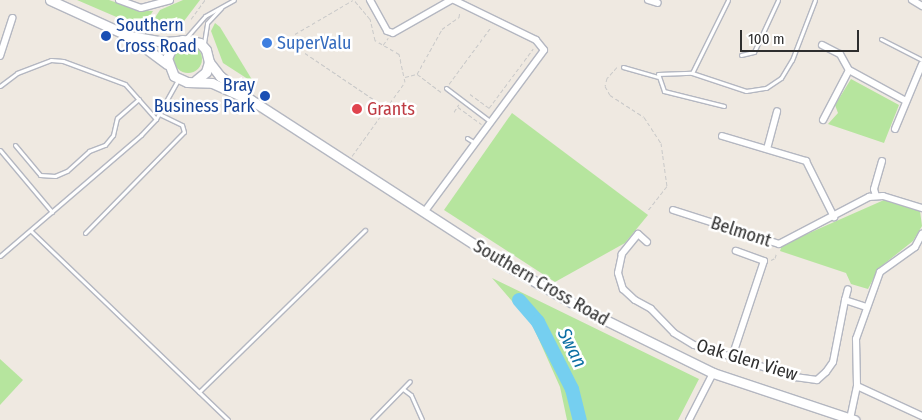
<!DOCTYPE html>
<style>
body{margin:0}
#map{position:relative;width:922px;height:420px;overflow:hidden;background:#efe9e1;font-family:"Fira Sans Condensed",sans-serif}
div>[style]{position:absolute}
.green>*{inset:0;background:#b6e59e}
.round{border-radius:50%}
.river>*{height:14px;margin:-7px;padding:0 7px;transform-origin:7px;border-radius:7px;background:#75cff0}
.path>*{height:1px;margin-top:-0.5px;transform-origin:0;background:repeating-linear-gradient(90deg,#c9c9c9 0 4px,transparent 0 6.5px)}
.roads{filter:drop-shadow(1px 0 #b4b7c1) drop-shadow(-1px 0 #b4b7c1) drop-shadow(0 1px #b4b7c1) drop-shadow(0 -1px #b4b7c1)}
.service>*{height:3px;margin:-1.5px;padding:0 1.5px;transform-origin:1.5px;border-radius:1.5px;background:#fff}
.minor>*{height:6px;margin:-3px;padding:0 3px;transform-origin:3px;border-radius:3px;background:#fff}
.secondary>*{height:9px;margin:-4.5px;padding:0 4.5px;transform-origin:4.5px;border-radius:4.5px;background:#fff}
.dots>*{width:14px;height:14px;translate:-50% -50%;box-sizing:border-box;border:2px solid #fff;border-radius:50%}
span{translate:-50% -50%;white-space:nowrap;text-align:center;line-height:1.15;-webkit-text-stroke:5px #fff;paint-order:stroke}
.transit-label{font-size:18px;color:#164399}
.left{translate:0 -50%;text-align:left}
.right{translate:-100% -50%;text-align:right}
.shop-label{font-size:18px;color:#366cbe}
.health-label{font-size:18px;color:#be3a42}
.street-label{font-size:18px;color:#2e2e2e}
.water-label{font-size:19px;color:#0d6fa3;font-style:italic}
.scale{position:absolute;left:740px;top:30px;width:119px;height:22px;box-sizing:border-box;border:2px solid #2e2e2e;border-top:0;padding-left:6px;font-size:15px;line-height:18px;white-space:nowrap;color:#2e2e2e;-webkit-text-stroke:4px #fff;paint-order:stroke}
</style>
<div id="map">
<div class="green">
<i style="clip-path:polygon(77px 0,109px 0,138px 10px,153px 11px,142px 28px)"></i>
<i style="clip-path:polygon(183px 0,200px 0,178px 29px,167px 32px,147px 30px,160px 10px)"></i>
<i style="clip-path:polygon(215px 23px,220px 27px,254px 83px,223px 63px,211px 31px)"></i>
<i class="round" style="left:174px;top:45px;width:28px;height:28px"></i>
<i style="clip-path:polygon(851px 79px,899px 105px,884px 143px,828px 124px,838px 113px,835px 105px)"></i>
<i style="clip-path:polygon(512px 113px,648px 215px,625px 243px,555px 282px,444px 210px)"></i>
<i style="clip-path:polygon(884px 200px,920px 211px,922px 226px,913px 241px,879px 268px,868px 289px,851px 284px,846px 273px,780px 251px,782px 245px)"></i>
<i style="clip-path:polygon(492px 278px,699px 379px,678px 420px,567px 420px,560px 387px,532px 324px)"></i>
<i style="clip-path:polygon(0 359px,23px 380px,0 405px)"></i>
</div>
<div class="river">
<i style="left:519px;top:300px;width:29px;rotate:49deg"></i>
<i style="left:538px;top:322px;width:75px;rotate:63.1deg"></i>
<i style="left:572px;top:389px;width:32px;rotate:76deg"></i>
</div>
<div class="path">
<i style="left:191px;top:19px;width:24px;rotate:-54deg"></i>
<i style="left:295px;top:34px;width:67px;rotate:-30.4deg"></i>
<i style="left:383px;top:45px;width:9px;rotate:-54deg"></i>
<i style="left:305px;top:53px;width:97px;rotate:34deg"></i>
<i style="left:617px;top:67px;width:15px;rotate:132deg"></i>
<i style="left:607px;top:78px;width:8px;rotate:104deg"></i>
<i style="left:605px;top:86px;width:10px;rotate:61deg"></i>
<i style="left:610px;top:95px;width:40px;rotate:32.9deg"></i>
<i style="left:644px;top:117px;width:31px;rotate:57deg"></i>
<i style="left:661px;top:143px;width:43px;rotate:82.1deg"></i>
<i style="left:667px;top:186px;width:31px;rotate:128deg"></i>
<i style="left:405px;top:77px;width:11px;rotate:-15deg"></i>
<i style="left:449px;top:84px;width:71px;rotate:-53.6deg"></i>
<i style="left:441px;top:92px;width:30px;rotate:-143deg"></i>
<i style="left:417px;top:74px;width:51px;rotate:-60.9deg"></i>
<i style="left:442px;top:29px;width:21px;rotate:-35deg"></i>
<i style="left:459px;top:17px;width:6px;rotate:-81deg"></i>
<i style="left:470px;top:94px;width:24px;rotate:36deg"></i>
<i style="left:489px;top:108px;width:74px;rotate:-53.3deg"></i>
<i style="left:458px;top:107px;width:29px;rotate:36deg"></i>
<i style="left:454px;top:112px;width:9px;rotate:-58deg"></i>
<i style="left:352px;top:156px;width:91px;rotate:-54.4deg"></i>
<i style="left:405px;top:82px;width:29px;rotate:-102deg"></i>
<i style="left:399px;top:54px;width:28px;rotate:-150deg"></i>
<i style="left:375px;top:40px;width:22px;rotate:-103deg"></i>
<i style="left:370px;top:19px;width:25px;rotate:-130deg"></i>
<i style="left:771px;top:260px;width:4px;rotate:-27deg"></i>
<i style="left:775px;top:258px;width:6px;rotate:-72deg"></i>
</div>
<div class="roads">
<div class="service">
<i style="left:186px;top:38px;width:29px;rotate:-49deg"></i>
<i style="left:205px;top:16px;width:33px;rotate:-29deg"></i>
<i style="left:881px;top:39px;width:46px;rotate:27.1deg"></i>
<i style="left:204px;top:43px;width:20px;rotate:-81deg"></i>
<i style="left:207px;top:23px;width:21px;rotate:-47deg"></i>
<i style="left:741px;top:55px;width:13px;rotate:-13deg"></i>
<i style="left:754px;top:52px;width:57px;rotate:-65.2deg"></i>
<i style="left:623px;top:67px;width:36px;rotate:16deg"></i>
<i style="left:692px;top:73px;width:81px;rotate:-63.7deg"></i>
<i style="left:0;top:86px;width:21px;rotate:-37deg"></i>
<i style="left:17px;top:73px;width:36px;rotate:-21deg"></i>
<i style="left:51px;top:60px;width:12px;rotate:5deg"></i>
<i style="left:63px;top:61px;width:66px;rotate:20.4deg"></i>
<i style="left:125px;top:84px;width:47px;rotate:48.5deg"></i>
<i style="left:446px;top:88px;width:56px;rotate:37.1deg"></i>
<i style="left:724px;top:106px;width:62px;rotate:-166deg"></i>
<i style="left:664px;top:91px;width:18px;rotate:-109deg"></i>
<i style="left:658px;top:74px;width:34px;rotate:-2deg"></i>
<i style="left:692px;top:73px;width:57px;rotate:18.4deg"></i>
<i style="left:746px;top:91px;width:20px;rotate:-9deg"></i>
<i style="left:766px;top:88px;width:18px;rotate:-34deg"></i>
<i style="left:781px;top:78px;width:21px;rotate:-59deg"></i>
<i style="left:792px;top:60px;width:64px;rotate:-69deg"></i>
<i style="left:467px;top:138px;width:9px;rotate:32deg"></i>
<i style="left:15px;top:145px;width:39px;rotate:50deg"></i>
<i style="left:40px;top:175px;width:15px;rotate:4deg"></i>
<i style="left:55px;top:176px;width:13px;rotate:-23deg"></i>
<i style="left:67px;top:171px;width:30px;rotate:-42deg"></i>
<i style="left:89px;top:151px;width:17px;rotate:-21deg"></i>
<i style="left:105px;top:145px;width:13px;rotate:-51deg"></i>
<i style="left:113px;top:135px;width:17px;rotate:-77deg"></i>
<i style="left:117px;top:118px;width:29px;rotate:-41deg"></i>
<i style="left:0;top:150px;width:81px;rotate:50deg"></i>
<i style="left:31px;top:231px;width:273px;rotate:43.8deg"></i>
<i style="left:85px;top:233px;width:141px;rotate:-45.6deg"></i>
<i style="left:184px;top:132px;width:7px;rotate:-106deg"></i>
<i style="left:182px;top:125px;width:25px;rotate:-154deg"></i>
<i style="left:0;top:256px;width:186px;rotate:-40.6deg"></i>
<i style="left:141px;top:135px;width:22px;rotate:-47deg"></i>
<i style="left:156px;top:119px;width:45px;rotate:-60.6deg"></i>
<i style="left:403px;top:389px;width:10px;rotate:37deg"></i>
<i style="left:411px;top:395px;width:27px;rotate:66deg"></i>
<i style="left:199px;top:392px;width:232px;rotate:-44.3deg"></i>
<i style="left:372px;top:420px;width:54px;rotate:-45.7deg"></i>
</div>
<div class="minor">
<i style="left:119px;top:0;width:23px;rotate:20deg"></i>
<i style="left:141px;top:8px;width:30px;rotate:-15deg"></i>
<i style="left:370px;top:0;width:35px;rotate:61deg"></i>
<i style="left:387px;top:31px;width:6px;rotate:18deg"></i>
<i style="left:393px;top:33px;width:67px;rotate:-29.6deg"></i>
<i style="left:648px;top:0;width:10px;rotate:17deg"></i>
<i style="left:912px;top:0;width:12px;rotate:31deg"></i>
<i style="left:822px;top:45px;width:20px;rotate:27deg"></i>
<i style="left:840px;top:54px;width:18px;rotate:61deg"></i>
<i style="left:0;top:56px;width:40px;rotate:-72deg"></i>
<i style="left:823px;top:120px;width:56px;rotate:-62.5deg"></i>
<i style="left:849px;top:70px;width:65px;rotate:28.5deg"></i>
<i style="left:895px;top:129px;width:70px;rotate:-67.4deg"></i>
<i style="left:722px;top:136px;width:88px;rotate:16.6deg"></i>
<i style="left:806px;top:161px;width:63px;rotate:63.4deg"></i>
<i style="left:767px;top:149px;width:39px;rotate:-75deg"></i>
<i style="left:876px;top:196px;width:7px;rotate:-106deg"></i>
<i style="left:874px;top:189px;width:29px;rotate:-74deg"></i>
<i style="left:673px;top:210px;width:111px;rotate:17.8deg"></i>
<i style="left:779px;top:244px;width:102px;rotate:-27.6deg"></i>
<i style="left:869px;top:197px;width:14px;rotate:-4deg"></i>
<i style="left:883px;top:196px;width:41px;rotate:17.1deg"></i>
<i style="left:425px;top:211px;width:200px;rotate:-53.5deg"></i>
<i style="left:544px;top:50px;width:13px;rotate:-129deg"></i>
<i style="left:536px;top:40px;width:91px;rotate:-154deg"></i>
<i style="left:647px;top:242px;width:12px;rotate:-138deg"></i>
<i style="left:638px;top:234px;width:26px;rotate:129deg"></i>
<i style="left:622px;top:254px;width:19px;rotate:102deg"></i>
<i style="left:618px;top:273px;width:17px;rotate:73deg"></i>
<i style="left:623px;top:289px;width:16px;rotate:43deg"></i>
<i style="left:635px;top:300px;width:18px;rotate:29deg"></i>
<i style="left:651px;top:309px;width:33px;rotate:46deg"></i>
<i style="left:674px;top:333px;width:23px;rotate:31deg"></i>
<i style="left:694px;top:345px;width:106px;rotate:17.6deg"></i>
<i style="left:795px;top:377px;width:22px;rotate:8deg"></i>
<i style="left:817px;top:380px;width:12px;rotate:-42deg"></i>
<i style="left:826px;top:372px;width:12px;rotate:-55deg"></i>
<i style="left:833px;top:362px;width:63px;rotate:-79deg"></i>
<i style="left:845px;top:300px;width:22px;rotate:18deg"></i>
<i style="left:845px;top:300px;width:11px;rotate:-75deg"></i>
<i style="left:732px;top:357px;width:101px;rotate:-71.6deg"></i>
<i style="left:764px;top:261px;width:30px;rotate:-160deg"></i>
<i style="left:857px;top:386px;width:47px;rotate:-91.2deg"></i>
<i style="left:856px;top:339px;width:71px;rotate:-70.3deg"></i>
<i style="left:880px;top:272px;width:43px;rotate:-35.5deg"></i>
<i style="left:915px;top:247px;width:15px;rotate:-62deg"></i>
<i style="left:850px;top:419px;width:34px;rotate:-78deg"></i>
<i style="left:857px;top:386px;width:72px;rotate:24.8deg"></i>
<i style="left:689px;top:420px;width:53px;rotate:-62.9deg"></i>
</div>
<div class="secondary">
<i style="left:50px;top:0;width:87px;rotate:24.5deg"></i>
<i style="left:129px;top:36px;width:47px;rotate:36.4deg"></i>
<i style="left:130px;top:36px;width:36px;rotate:10deg"></i>
<i style="left:165px;top:42px;width:23px;rotate:-5deg"></i>
<i style="left:188px;top:40px;width:12px;rotate:14deg"></i>
<i style="left:200px;top:43px;width:9px;rotate:49deg"></i>
<i style="left:206px;top:50px;width:12px;rotate:76deg"></i>
<i style="left:209px;top:62px;width:10px;rotate:107deg"></i>
<i style="left:206px;top:72px;width:13px;rotate:141deg"></i>
<i style="left:182px;top:40px;width:12px;rotate:145deg"></i>
<i style="left:172px;top:47px;width:12px;rotate:114deg"></i>
<i style="left:167px;top:58px;width:19px;rotate:69deg"></i>
<i style="left:174px;top:76px;width:14px;rotate:25deg"></i>
<i style="left:187px;top:82px;width:25px;rotate:2deg"></i>
<i style="left:212px;top:83px;width:39px;rotate:24deg"></i>
<i style="left:209px;top:62px;width:18px;rotate:52deg"></i>
<i style="left:220px;top:76px;width:39px;rotate:38deg"></i>
<i style="left:251px;top:100px;width:298px;rotate:32.9deg"></i>
<i style="left:501px;top:262px;width:92px;rotate:29.9deg"></i>
<i style="left:581px;top:308px;width:147px;rotate:26.2deg"></i>
<i style="left:713px;top:373px;width:149px;rotate:18.4deg"></i>
</div>
</div>
<div class="dots">
<i style="left:106px;top:36px;background:#1a4fb4"></i>
<i style="left:267px;top:43px;background:#3f7fe0"></i>
<i style="left:265px;top:96px;background:#1a4fb4"></i>
<i style="left:357px;top:109px;background:#e0444e"></i>
</div>
<div class="transit-label">
<span class="left" style="left:116px;top:36px">Southern<br>Cross Road</span>
<span class="right" style="left:255px;top:96px">Bray<br>Business Park</span>
</div>
<div class="shop-label">
<span class="left" style="left:277px;top:43px">SuperValu</span>
</div>
<div class="health-label">
<span class="left" style="left:367px;top:109px">Grants</span>
</div>
<div class="street-label">
<span style="left:741px;top:232px;rotate:18deg">Belmont</span>
<span style="left:541px;top:283px;rotate:30deg">Southern Cross Road</span>
<span style="left:747px;top:360px;rotate:17deg">Oak Glen View</span>
</div>
<div class="water-label">
<span style="left:572px;top:348px;rotate:63deg">Swan</span>
</div>
<div class="scale">100 m</div>
</div>
